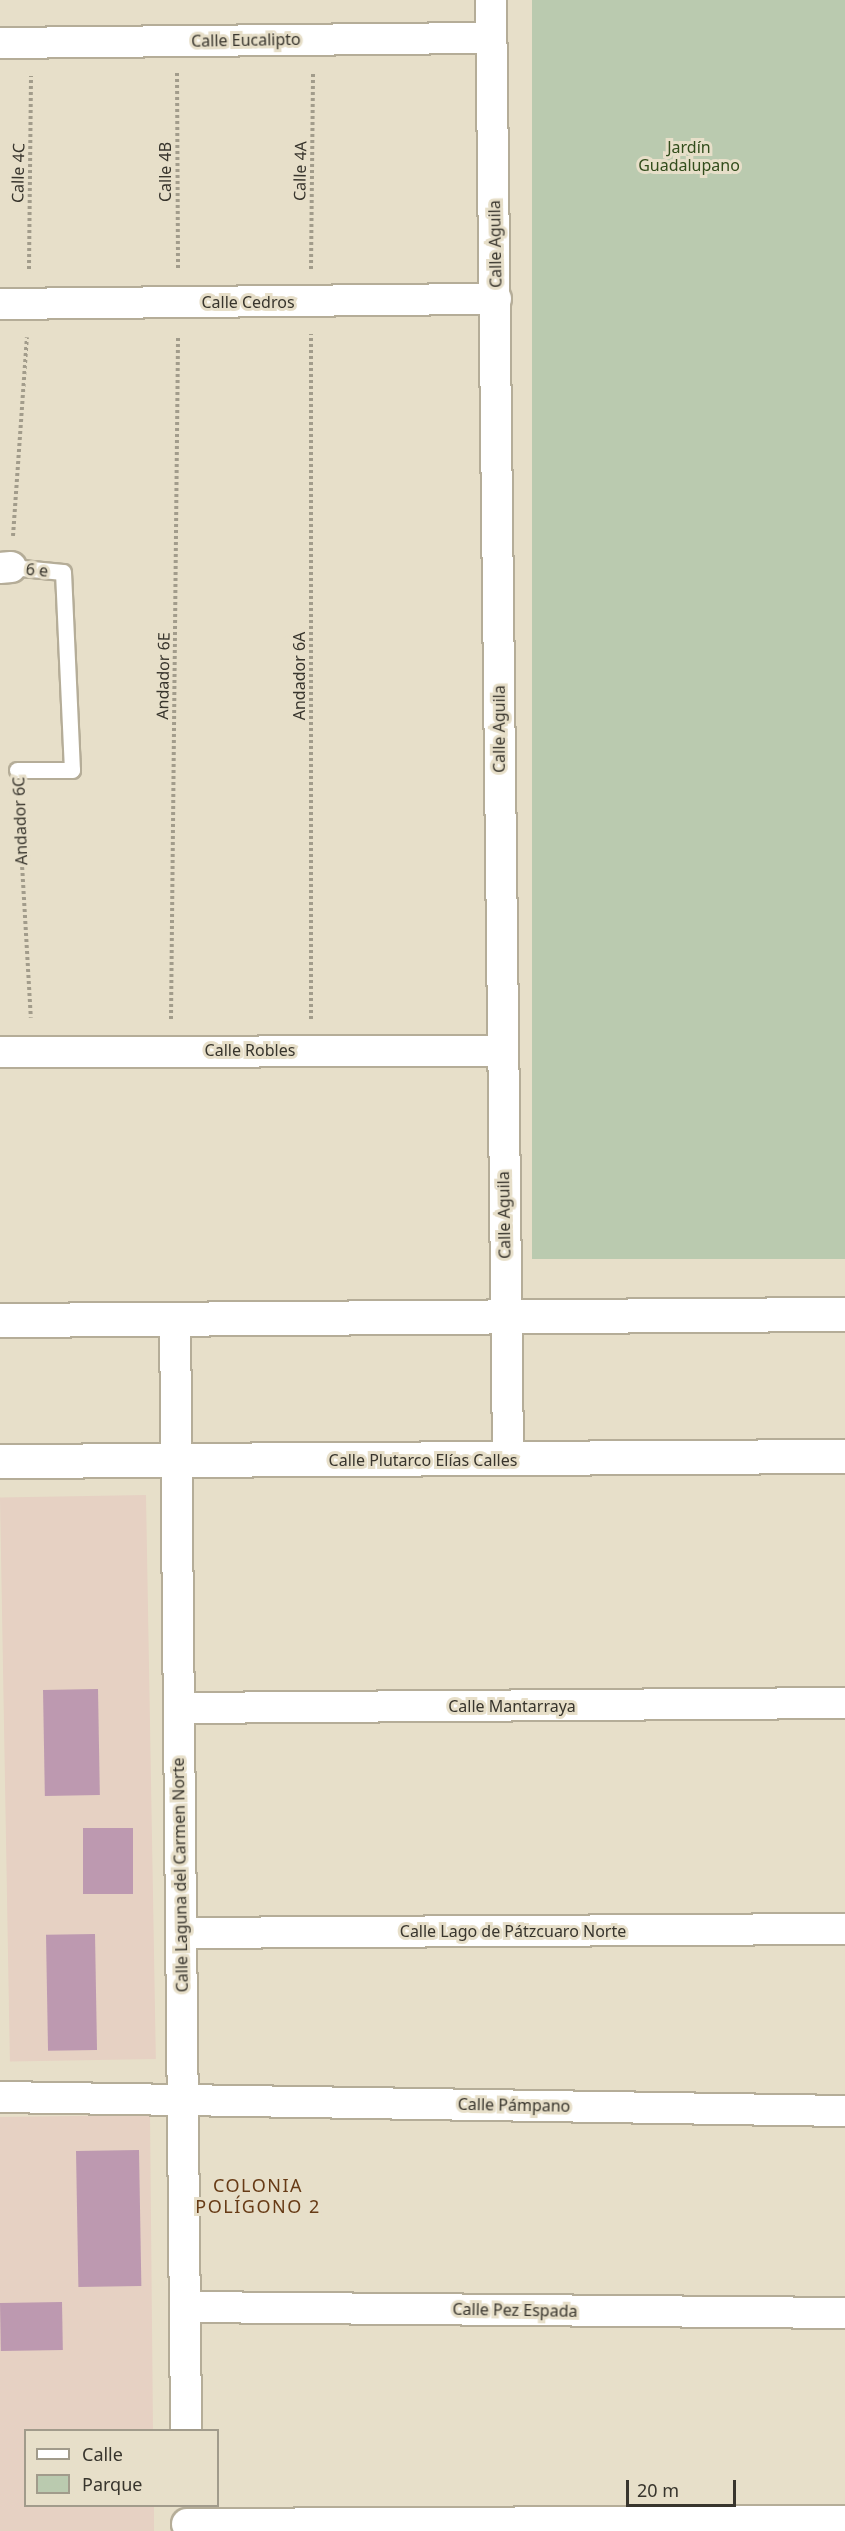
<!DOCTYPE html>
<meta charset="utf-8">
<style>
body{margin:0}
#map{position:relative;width:845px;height:2531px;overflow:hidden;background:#e7dfc9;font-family:"Noto Sans",sans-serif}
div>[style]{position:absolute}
.education>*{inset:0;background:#e6d1c3;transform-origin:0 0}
.green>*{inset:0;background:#bacaaf;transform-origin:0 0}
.building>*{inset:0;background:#bd99b0;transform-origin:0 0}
.path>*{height:4px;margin-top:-2px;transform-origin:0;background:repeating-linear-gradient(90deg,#a29c8b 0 3px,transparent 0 6px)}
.roads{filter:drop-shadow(2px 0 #b5ad98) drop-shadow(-2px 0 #b5ad98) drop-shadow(0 2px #b5ad98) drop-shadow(0 -2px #b5ad98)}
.lane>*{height:15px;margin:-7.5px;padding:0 7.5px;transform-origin:7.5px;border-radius:7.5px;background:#fff}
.street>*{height:30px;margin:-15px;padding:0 15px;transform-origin:15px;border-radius:15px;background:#fff}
.secondary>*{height:33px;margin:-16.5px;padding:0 16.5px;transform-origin:16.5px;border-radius:16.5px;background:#fff}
span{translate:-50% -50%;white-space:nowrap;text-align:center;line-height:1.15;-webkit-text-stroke:6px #e7dfc9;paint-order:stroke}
.street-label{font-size:16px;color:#38352d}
.park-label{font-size:16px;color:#324d1c}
.neighbourhood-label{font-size:18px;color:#673b16;letter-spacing:1.5px}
.legend{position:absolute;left:24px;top:2429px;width:195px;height:78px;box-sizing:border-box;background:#e7dfc9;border:2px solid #a19b8b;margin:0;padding:8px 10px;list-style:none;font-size:18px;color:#38352d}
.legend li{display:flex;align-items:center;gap:12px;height:30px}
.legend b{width:30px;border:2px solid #a19b8b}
.scale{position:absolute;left:626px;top:2480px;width:110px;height:27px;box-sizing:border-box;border:3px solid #38352d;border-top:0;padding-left:8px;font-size:18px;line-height:21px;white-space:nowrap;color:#38352d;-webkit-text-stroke:4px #e7dfc9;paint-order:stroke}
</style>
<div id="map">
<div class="education">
<i style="left:146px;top:1495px;width:564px;height:146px;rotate:89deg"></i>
<i style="clip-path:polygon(150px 2115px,153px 2430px,26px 2430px,26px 2506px,154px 2506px,154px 2531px,0 2531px,0 2117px)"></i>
</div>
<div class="green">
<i style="left:532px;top:0;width:313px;height:1259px"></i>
</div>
<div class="building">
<i style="left:98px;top:1689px;width:106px;height:55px;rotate:89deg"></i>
<i style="left:83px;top:1828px;width:50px;height:66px"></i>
<i style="left:95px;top:1934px;width:116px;height:49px;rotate:89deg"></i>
<i style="left:139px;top:2150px;width:136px;height:63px;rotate:89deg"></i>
<i style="left:62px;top:2302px;width:48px;height:62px;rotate:89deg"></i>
</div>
<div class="path">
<i style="left:177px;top:73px;width:196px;rotate:89.7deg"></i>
<i style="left:29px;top:269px;width:193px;rotate:-89.4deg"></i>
<i style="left:311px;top:269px;width:196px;rotate:-89.4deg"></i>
<i style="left:13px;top:536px;width:199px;rotate:-86deg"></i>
<i style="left:18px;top:795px;width:223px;rotate:86.7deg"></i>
<i style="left:171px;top:1019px;width:682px;rotate:-89.41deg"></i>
<i style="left:311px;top:1019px;width:685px;rotate:-90deg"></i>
</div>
<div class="roads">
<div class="lane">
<i style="left:11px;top:567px;width:52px;rotate:5.5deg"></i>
<i style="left:63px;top:572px;width:198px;rotate:87.4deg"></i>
<i style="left:72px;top:770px;width:55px;rotate:180deg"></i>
</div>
<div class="street">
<i style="left:491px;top:0;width:1459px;rotate:89.33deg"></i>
<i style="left:0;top:43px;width:491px;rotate:-0.6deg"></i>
<i style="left:0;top:304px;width:496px;rotate:-0.6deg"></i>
<i style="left:0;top:568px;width:11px;rotate:-5deg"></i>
<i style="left:0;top:1052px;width:501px;rotate:-0.11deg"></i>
<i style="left:175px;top:1319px;width:1111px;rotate:89.43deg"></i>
<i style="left:179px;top:1708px;width:666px;rotate:-0.43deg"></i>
<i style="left:181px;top:1933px;width:664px;rotate:-0.35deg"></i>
<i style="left:0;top:2097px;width:845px;rotate:0.95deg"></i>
<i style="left:186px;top:2307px;width:659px;rotate:0.52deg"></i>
<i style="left:187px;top:2524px;width:658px;rotate:-0.26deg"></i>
</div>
<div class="secondary">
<i style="left:0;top:1320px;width:845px;rotate:-0.41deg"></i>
<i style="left:0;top:1461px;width:845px;rotate:-0.34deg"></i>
</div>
</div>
<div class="street-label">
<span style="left:246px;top:40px;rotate:-1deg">Calle Eucalipto</span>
<span style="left:300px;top:171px;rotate:-89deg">Calle 4A</span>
<span style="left:165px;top:172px;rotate:-90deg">Calle 4B</span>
<span style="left:18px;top:173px;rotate:-89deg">Calle 4C</span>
<span style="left:495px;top:244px;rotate:-91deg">Calle Aguila</span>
<span style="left:248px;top:302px">Calle Cedros</span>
<span style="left:37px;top:570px;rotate:5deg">6 e</span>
<span style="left:163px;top:676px;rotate:-89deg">Andador 6E</span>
<span style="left:299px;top:676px;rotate:-90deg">Andador 6A</span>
<span style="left:499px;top:729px;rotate:-90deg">Calle Aguila</span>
<span style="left:20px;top:821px;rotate:-92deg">Andador 6C</span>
<span style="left:250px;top:1050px">Calle Robles</span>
<span style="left:504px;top:1215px;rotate:-91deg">Calle Aguila</span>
<span style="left:423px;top:1460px">Calle Plutarco Elías Calles</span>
<span style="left:512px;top:1706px">Calle Mantarraya</span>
<span style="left:180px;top:1875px;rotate:-91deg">Calle Laguna del Carmen Norte</span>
<span style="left:513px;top:1931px">Calle Lago de Pátzcuaro Norte</span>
<span style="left:514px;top:2105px;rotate:1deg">Calle Pámpano</span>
<span style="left:515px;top:2310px;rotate:1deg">Calle Pez Espada</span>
</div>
<div class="park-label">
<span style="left:689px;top:156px">Jardín<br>Guadalupano</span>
</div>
<div class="neighbourhood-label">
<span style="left:258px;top:2196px">COLONIA<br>POLÍGONO 2</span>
</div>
<ul class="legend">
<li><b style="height:8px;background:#fff"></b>Calle</li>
<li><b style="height:16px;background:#bacaaf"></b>Parque</li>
</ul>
<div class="scale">20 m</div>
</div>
